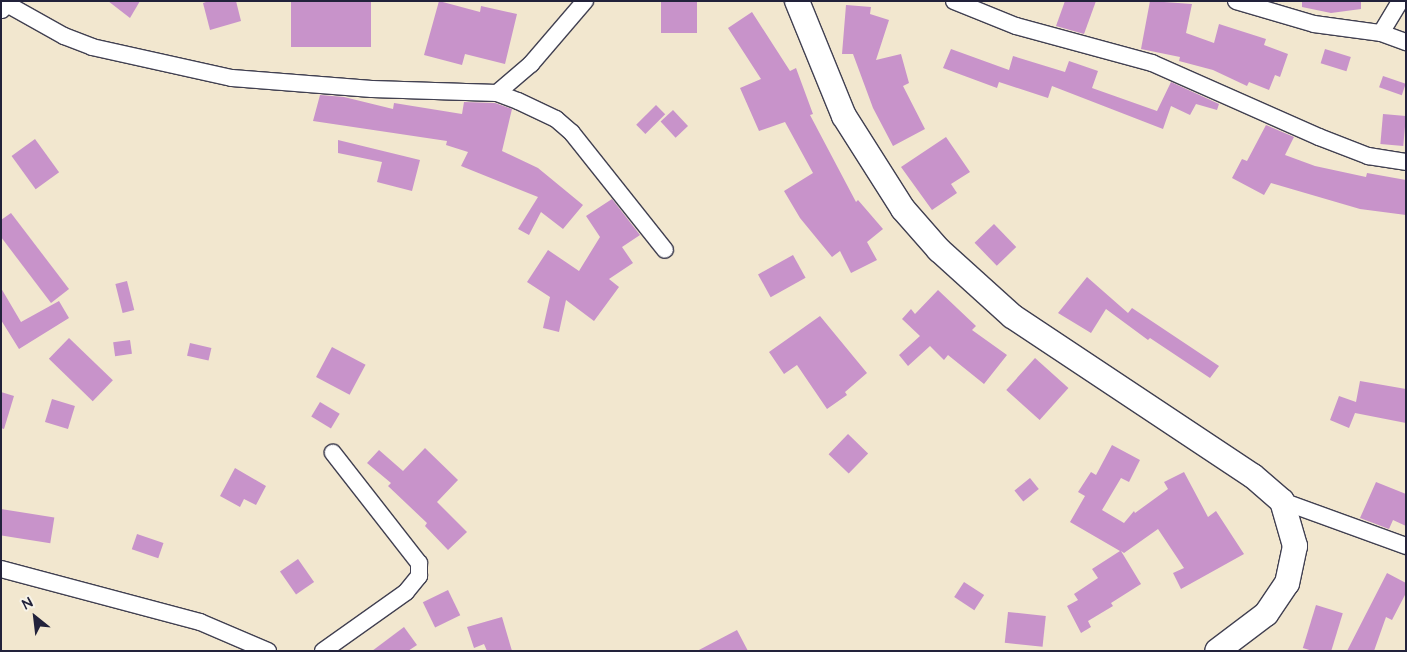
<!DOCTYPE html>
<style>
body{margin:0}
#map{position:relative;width:1407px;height:652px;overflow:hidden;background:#f2e7cf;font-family:"Architects Daughter",sans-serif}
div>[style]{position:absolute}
.building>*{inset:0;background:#c893ca;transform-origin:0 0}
.roads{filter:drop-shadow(1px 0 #414051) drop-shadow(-1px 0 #414051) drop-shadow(0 1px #414051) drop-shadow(0 -1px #414051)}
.minor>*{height:16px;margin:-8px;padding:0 8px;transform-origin:8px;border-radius:8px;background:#fff}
.tertiary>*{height:20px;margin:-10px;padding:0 10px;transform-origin:10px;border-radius:10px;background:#fff}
.secondary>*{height:24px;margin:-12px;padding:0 12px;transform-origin:12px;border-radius:12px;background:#fff}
span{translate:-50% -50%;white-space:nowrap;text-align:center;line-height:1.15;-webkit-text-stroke:4px #f7f3e8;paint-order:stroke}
.frame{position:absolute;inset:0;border:2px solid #22223b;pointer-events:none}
.north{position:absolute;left:10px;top:592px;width:50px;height:50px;-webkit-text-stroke:4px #f7f3e8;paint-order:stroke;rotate:331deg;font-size:14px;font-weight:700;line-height:20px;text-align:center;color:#22223b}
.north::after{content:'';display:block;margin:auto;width:18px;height:22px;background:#22223b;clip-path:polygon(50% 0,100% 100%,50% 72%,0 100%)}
</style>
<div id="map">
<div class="building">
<i style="clip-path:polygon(108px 1px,140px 1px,130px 18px)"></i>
<i style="clip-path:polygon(209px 1px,236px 1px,241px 21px,210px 30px,203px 3px)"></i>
<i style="left:291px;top:1px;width:80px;height:46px"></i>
<i style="clip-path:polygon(439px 1px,480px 12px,481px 6px,517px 14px,505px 64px,465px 54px,462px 65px,424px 55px)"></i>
<i style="left:661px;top:1px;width:36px;height:32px"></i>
<i style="clip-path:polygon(1065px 1px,1096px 1px,1084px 34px,1056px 26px)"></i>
<i style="clip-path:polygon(1150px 1px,1192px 4px,1186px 33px,1214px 43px,1219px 24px,1266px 39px,1264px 45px,1288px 54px,1280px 77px,1275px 75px,1269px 90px,1249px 82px,1247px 86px,1213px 70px,1179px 61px,1180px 57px,1141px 49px)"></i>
<i style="clip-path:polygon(1302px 1px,1361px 1px,1361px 9px,1331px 13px,1302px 7px)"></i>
<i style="clip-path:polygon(846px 5px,871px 7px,870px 14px,889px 20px,876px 60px,901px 54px,909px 83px,903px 86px,925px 129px,893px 146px,873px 108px,853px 54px,842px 54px)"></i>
<i style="clip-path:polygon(752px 12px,790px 71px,796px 68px,813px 114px,810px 115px,856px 202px,858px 200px,883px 229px,867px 242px,877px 260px,851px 273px,840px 251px,832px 257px,800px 218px,784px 191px,813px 173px,785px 122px,759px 131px,740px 88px,761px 79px,728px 28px)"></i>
<i style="clip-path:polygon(951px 49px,1009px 70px,1013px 56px,1065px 72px,1069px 61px,1098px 71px,1092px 88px,1157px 111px,1171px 82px,1219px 104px,1217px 110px,1196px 104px,1190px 115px,1171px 106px,1163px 129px,1052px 86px,1048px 98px,999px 82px,997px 88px,943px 68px)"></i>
<i style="left:1325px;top:49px;width:27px;height:15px;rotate:17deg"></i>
<i style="left:1383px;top:76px;width:24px;height:12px;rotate:19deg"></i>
<i style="clip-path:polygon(320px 95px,344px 97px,393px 109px,394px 103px,462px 114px,464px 102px,495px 103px,512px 109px,502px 151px,538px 168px,583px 205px,563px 229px,541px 212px,529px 235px,518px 229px,538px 197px,461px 166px,468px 152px,446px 145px,447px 141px,313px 121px)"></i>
<i style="left:656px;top:105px;width:13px;height:28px;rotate:45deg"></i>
<i style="left:673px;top:110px;width:22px;height:17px;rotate:47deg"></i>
<i style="left:1383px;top:114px;width:23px;height:30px;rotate:5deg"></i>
<i style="clip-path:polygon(1266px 125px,1294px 137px,1285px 155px,1315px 166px,1366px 177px,1367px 173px,1406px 180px,1406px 215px,1360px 209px,1271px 183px,1264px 195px,1232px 178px,1242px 159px,1247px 161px)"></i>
<i style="clip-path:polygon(946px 137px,970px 172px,951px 184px,957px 193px,932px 210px,901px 167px)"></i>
<i style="left:35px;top:139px;width:41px;height:29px;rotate:54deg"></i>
<i style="clip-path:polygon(338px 140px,420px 160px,412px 191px,377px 182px,382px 162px,338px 153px)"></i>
<i style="clip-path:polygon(612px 199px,640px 235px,622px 247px,633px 263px,609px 279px,619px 287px,594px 321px,566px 300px,559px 332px,543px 328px,550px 297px,527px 282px,548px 250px,579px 271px,600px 237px,586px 216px)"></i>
<i style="clip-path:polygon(11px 213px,69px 289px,51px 303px,1px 237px,1px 220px)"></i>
<i style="left:994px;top:224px;width:32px;height:27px;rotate:46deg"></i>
<i style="left:793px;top:255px;width:26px;height:40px;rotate:61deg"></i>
<i style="clip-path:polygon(1087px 277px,1128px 313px,1132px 308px,1219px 366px,1210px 378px,1150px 338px,1148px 340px,1106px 309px,1091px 333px,1058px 313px)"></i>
<i style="left:127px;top:281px;width:30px;height:12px;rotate:76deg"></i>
<i style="clip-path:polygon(1px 288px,21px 322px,59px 301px,69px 318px,19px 349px,1px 320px)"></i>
<i style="clip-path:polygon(938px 290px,976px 326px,972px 330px,1007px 355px,984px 384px,948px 355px,944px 360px,930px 346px,908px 366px,899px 355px,920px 336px,902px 319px,911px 309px,915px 314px)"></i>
<i style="clip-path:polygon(820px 316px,867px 373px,845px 392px,847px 395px,827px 409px,797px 365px,784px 374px,769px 352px)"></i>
<i style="left:69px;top:338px;width:61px;height:29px;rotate:44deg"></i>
<i style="left:130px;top:340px;width:14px;height:17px;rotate:82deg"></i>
<i style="left:190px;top:343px;width:22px;height:13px;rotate:13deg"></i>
<i style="left:332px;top:347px;width:38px;height:34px;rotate:28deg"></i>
<i style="left:1035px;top:358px;width:45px;height:43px;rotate:42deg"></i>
<i style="clip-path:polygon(1360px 381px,1406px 389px,1406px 423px,1355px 413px,1349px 428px,1330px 420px,1339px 396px,1356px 402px)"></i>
<i style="clip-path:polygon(1px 392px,14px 396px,4px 429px,1px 428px)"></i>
<i style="left:52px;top:399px;width:24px;height:24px;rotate:17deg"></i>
<i style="left:320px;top:402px;width:23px;height:17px;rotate:31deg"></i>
<i style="left:848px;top:434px;width:28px;height:28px;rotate:44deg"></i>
<i style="clip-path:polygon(1112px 445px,1140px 460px,1129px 482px,1121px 478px,1102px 510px,1124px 523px,1134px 511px,1135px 513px,1168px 489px,1164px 482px,1184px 472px,1208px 517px,1216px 511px,1244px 554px,1181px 589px,1173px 573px,1184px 568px,1158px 529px,1124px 553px,1121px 551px,1141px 584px,1111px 603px,1113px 606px,1088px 621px,1091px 627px,1081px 633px,1067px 606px,1078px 600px,1074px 594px,1098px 578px,1092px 569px,1120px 551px,1070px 522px,1085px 496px,1078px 492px,1091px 472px,1096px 475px)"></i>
<i style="clip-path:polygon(425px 448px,458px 480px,437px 502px,467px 532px,448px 550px,425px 526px,427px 523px,388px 486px,391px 483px,367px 463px,379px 450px,403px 471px)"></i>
<i style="clip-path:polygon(235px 468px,266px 486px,256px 505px,244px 499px,240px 507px,220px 496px)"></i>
<i style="left:1030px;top:478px;width:14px;height:20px;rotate:51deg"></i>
<i style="clip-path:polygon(1376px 482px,1406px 494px,1406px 526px,1393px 520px,1389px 529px,1360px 518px)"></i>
<i style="left:1px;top:509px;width:54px;height:26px;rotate:9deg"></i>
<i style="left:137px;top:534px;width:28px;height:16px;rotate:19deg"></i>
<i style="left:298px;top:559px;width:28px;height:22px;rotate:55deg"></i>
<i style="clip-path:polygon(1387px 573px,1406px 583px,1406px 593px,1392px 620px,1386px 617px,1374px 651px,1347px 651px)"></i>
<i style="left:964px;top:582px;width:24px;height:18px;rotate:33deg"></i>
<i style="left:448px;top:590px;width:28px;height:28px;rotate:64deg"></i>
<i style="left:1316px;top:605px;width:28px;height:45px;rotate:17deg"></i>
<i style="left:1008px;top:612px;width:38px;height:31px;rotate:6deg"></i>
<i style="clip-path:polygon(502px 617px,512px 651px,487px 651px,484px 644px,474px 648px,467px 627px)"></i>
<i style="clip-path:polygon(404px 627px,417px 645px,408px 651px,372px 651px)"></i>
<i style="clip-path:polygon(737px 630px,748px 651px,697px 651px)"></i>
</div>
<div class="roads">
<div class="minor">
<i style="left:954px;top:1px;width:67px;rotate:22deg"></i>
<i style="left:1016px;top:26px;width:141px;rotate:15.2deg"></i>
<i style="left:1152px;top:63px;width:183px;rotate:23.9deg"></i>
<i style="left:1319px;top:137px;width:53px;rotate:21.2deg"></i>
<i style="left:1368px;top:156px;width:38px;rotate:9deg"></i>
<i style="left:1236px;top:1px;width:81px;rotate:16.4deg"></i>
<i style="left:1314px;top:24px;width:68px;rotate:7.7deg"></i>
<i style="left:1381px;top:33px;width:37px;rotate:-59deg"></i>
<i style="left:5px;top:3px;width:68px;rotate:29.2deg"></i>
<i style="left:64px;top:36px;width:30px;rotate:21deg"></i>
<i style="left:92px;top:47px;width:143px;rotate:12.5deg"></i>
<i style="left:232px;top:78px;width:140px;rotate:4.5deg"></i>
<i style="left:372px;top:89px;width:125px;rotate:1.8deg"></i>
<i style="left:497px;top:93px;width:22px;rotate:21deg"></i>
<i style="left:518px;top:101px;width:42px;rotate:25.3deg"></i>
<i style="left:556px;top:119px;width:21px;rotate:41deg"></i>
<i style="left:572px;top:133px;width:149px;rotate:51.5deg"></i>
<i style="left:1381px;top:33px;width:27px;rotate:20deg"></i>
<i style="left:497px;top:93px;width:45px;rotate:-40.5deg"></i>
<i style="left:531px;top:64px;width:83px;rotate:-49.4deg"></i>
<i style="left:1282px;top:501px;width:132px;rotate:19.9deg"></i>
<i style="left:1px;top:569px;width:206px;rotate:14.9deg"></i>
<i style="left:200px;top:622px;width:74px;rotate:23.1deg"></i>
<i style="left:323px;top:651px;width:102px;rotate:-35.4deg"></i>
<i style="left:406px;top:592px;width:21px;rotate:-51deg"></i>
<i style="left:419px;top:576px;width:13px;rotate:-90deg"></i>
<i style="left:419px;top:563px;width:140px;rotate:-128deg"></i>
</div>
<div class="tertiary">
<i style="left:1px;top:8px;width:9px;rotate:-54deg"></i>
</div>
<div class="secondary">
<i style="left:797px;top:1px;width:124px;rotate:67.8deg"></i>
<i style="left:844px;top:116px;width:110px;rotate:57.6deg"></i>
<i style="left:903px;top:209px;width:55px;rotate:48.7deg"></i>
<i style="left:939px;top:250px;width:98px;rotate:42.1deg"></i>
<i style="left:1012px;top:316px;width:289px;rotate:33.6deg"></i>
<i style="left:1253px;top:476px;width:38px;rotate:41deg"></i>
<i style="left:1282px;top:501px;width:47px;rotate:73.9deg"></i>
<i style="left:1295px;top:546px;width:38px;rotate:102deg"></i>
<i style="left:1287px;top:583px;width:37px;rotate:124deg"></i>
<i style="left:1266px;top:614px;width:61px;rotate:142.9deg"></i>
</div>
</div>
<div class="frame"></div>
<div class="north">N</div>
</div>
